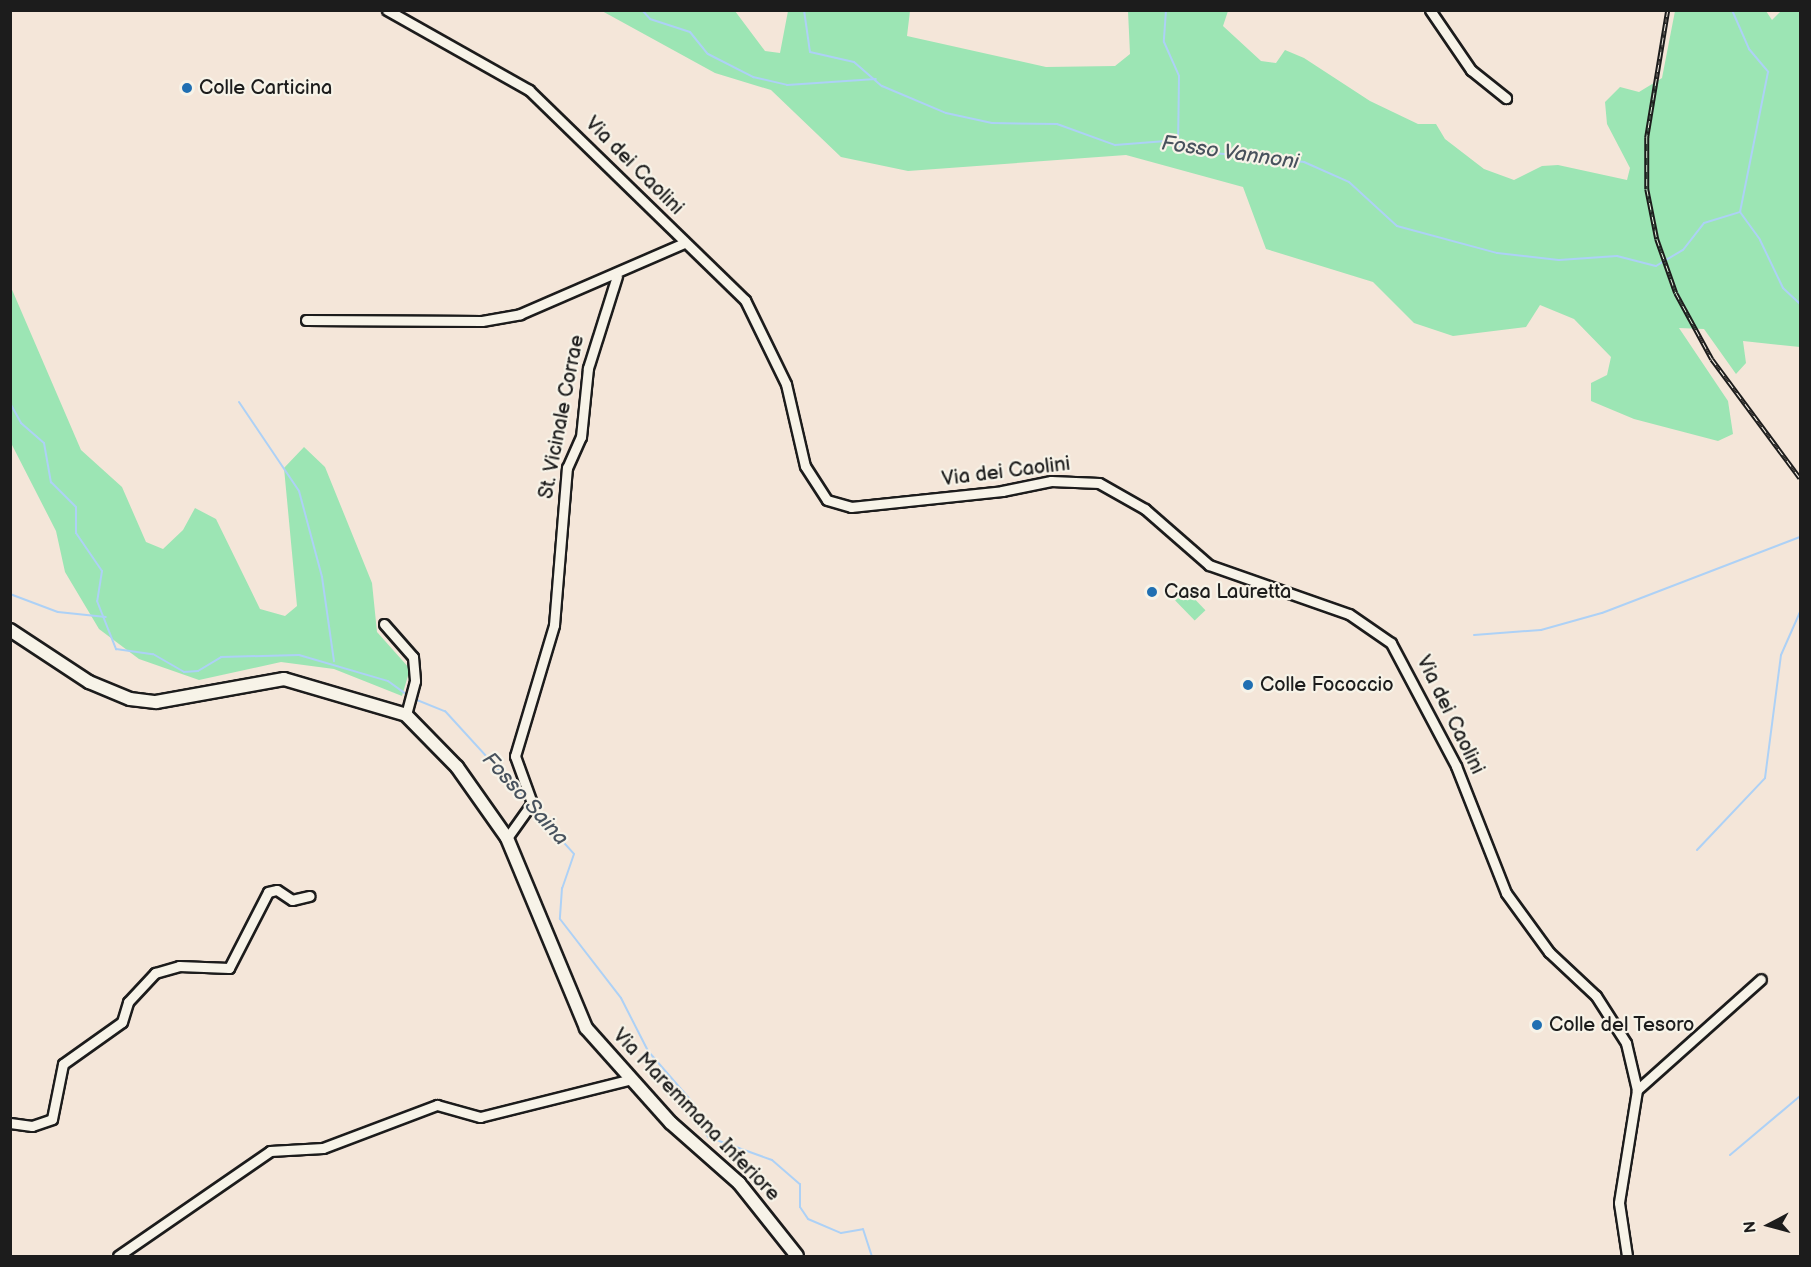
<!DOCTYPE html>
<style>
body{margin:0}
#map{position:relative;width:1811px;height:1267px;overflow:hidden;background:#f4e6d9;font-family:"Balsamiq Sans",sans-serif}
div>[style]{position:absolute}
.green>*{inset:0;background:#9ce5b4;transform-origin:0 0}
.stream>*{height:2px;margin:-1px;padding:0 1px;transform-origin:1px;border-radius:1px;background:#add1f6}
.roads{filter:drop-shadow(2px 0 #1c1c1c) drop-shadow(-2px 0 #1c1c1c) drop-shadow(0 2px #1c1c1c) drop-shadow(0 -2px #1c1c1c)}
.street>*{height:9px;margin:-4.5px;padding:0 4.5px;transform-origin:4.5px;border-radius:4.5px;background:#f7f3e8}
.secondary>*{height:12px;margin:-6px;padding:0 6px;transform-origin:6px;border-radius:6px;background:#f7f3e8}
.rail>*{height:4.5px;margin-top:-2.25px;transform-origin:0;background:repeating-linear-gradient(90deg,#f7f3e8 0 7px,#1c1c1c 0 14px);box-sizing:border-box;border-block:2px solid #1c1c1c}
.dots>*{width:16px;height:16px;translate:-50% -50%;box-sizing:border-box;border:3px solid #f7f3e8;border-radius:50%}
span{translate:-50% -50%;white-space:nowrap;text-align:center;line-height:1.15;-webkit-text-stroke:4.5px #f7f3e8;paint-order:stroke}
.poi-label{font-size:20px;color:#1c1c1c}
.left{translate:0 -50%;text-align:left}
.street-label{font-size:20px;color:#1c1c1c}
.water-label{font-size:21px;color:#48525d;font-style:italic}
.frame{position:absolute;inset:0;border:12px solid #1c1c1c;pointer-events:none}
.north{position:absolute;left:1739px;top:1195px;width:60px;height:60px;-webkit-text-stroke:4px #f7f3e8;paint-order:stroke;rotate:264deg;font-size:16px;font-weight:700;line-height:24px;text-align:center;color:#1c1c1c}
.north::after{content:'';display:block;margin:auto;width:21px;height:27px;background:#1c1c1c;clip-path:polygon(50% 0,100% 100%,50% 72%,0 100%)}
</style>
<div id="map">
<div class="green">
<i style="clip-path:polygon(602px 11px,735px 11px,765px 51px,780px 53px,788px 11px,910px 11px,907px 36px,1046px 67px,1115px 66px,1130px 54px,1128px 11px,1228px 11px,1223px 26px,1261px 61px,1276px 63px,1285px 50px,1304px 58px,1370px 101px,1418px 124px,1436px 124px,1445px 139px,1484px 169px,1514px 180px,1542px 166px,1558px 165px,1627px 180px,1630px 168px,1607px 124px,1605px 102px,1620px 87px,1639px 92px,1662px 78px,1675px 11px,1766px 11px,1772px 20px,1781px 11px,1800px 11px,1800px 347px,1743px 341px,1746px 363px,1736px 374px,1704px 329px,1679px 328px,1728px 401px,1733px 434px,1718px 441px,1634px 419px,1591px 401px,1591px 383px,1607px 375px,1611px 357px,1574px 319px,1540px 305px,1526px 327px,1453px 336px,1414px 323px,1373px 282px,1266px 249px,1243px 187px,1126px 155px,908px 171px,841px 157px,771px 90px,715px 73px)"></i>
<i style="clip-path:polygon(10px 285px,81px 450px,122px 487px,146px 542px,163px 549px,183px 530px,195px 508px,216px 519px,260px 609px,285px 616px,297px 606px,284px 468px,304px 447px,325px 467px,372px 583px,377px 632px,410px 669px,402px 696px,334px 669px,281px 662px,199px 680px,139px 659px,99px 629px,65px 572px,56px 531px,11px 443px)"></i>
<i style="left:1186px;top:590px;width:28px;height:15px;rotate:46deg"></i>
</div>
<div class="stream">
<i style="left:642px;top:10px;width:12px;rotate:48deg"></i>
<i style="left:650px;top:19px;width:42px;rotate:18deg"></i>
<i style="left:690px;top:32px;width:28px;rotate:51deg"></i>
<i style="left:708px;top:54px;width:51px;rotate:27.1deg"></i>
<i style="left:753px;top:77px;width:35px;rotate:13deg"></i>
<i style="left:787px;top:85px;width:89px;rotate:-3.9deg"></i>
<i style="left:804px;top:10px;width:42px;rotate:81.9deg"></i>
<i style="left:810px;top:52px;width:45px;rotate:12.8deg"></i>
<i style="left:854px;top:62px;width:37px;rotate:41deg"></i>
<i style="left:882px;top:86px;width:69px;rotate:22.9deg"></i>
<i style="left:946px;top:113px;width:47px;rotate:12.3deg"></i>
<i style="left:992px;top:123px;width:65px;rotate:0.9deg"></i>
<i style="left:1057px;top:124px;width:62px;rotate:19.9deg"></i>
<i style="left:1115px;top:145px;width:51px;rotate:-4.5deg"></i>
<i style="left:1166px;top:141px;width:30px;rotate:20deg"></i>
<i style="left:1194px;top:151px;width:111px;rotate:5.7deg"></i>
<i style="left:1304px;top:162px;width:49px;rotate:24deg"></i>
<i style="left:1349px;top:182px;width:65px;rotate:42.5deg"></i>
<i style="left:1397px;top:226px;width:104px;rotate:15.1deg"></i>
<i style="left:1497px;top:253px;width:62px;rotate:6.4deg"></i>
<i style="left:1559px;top:260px;width:58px;rotate:-3.9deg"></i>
<i style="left:1617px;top:256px;width:40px;rotate:14.4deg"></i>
<i style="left:1656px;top:266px;width:31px;rotate:-31deg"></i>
<i style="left:1683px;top:250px;width:34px;rotate:-52deg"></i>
<i style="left:1704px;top:223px;width:38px;rotate:-17deg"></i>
<i style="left:1166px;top:10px;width:32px;rotate:94deg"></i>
<i style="left:1164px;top:42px;width:37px;rotate:66deg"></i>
<i style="left:1179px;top:76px;width:68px;rotate:90.8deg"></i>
<i style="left:1732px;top:10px;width:43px;rotate:66.4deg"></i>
<i style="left:1749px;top:49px;width:30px;rotate:50deg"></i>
<i style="left:1768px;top:72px;width:143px;rotate:101.3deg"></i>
<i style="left:1740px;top:212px;width:34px;rotate:54deg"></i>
<i style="left:1760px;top:240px;width:53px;rotate:64.4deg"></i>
<i style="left:1783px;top:288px;width:23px;rotate:43deg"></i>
<i style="left:239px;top:402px;width:107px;rotate:56deg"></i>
<i style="left:299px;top:491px;width:89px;rotate:75deg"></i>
<i style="left:322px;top:577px;width:85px;rotate:81.9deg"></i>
<i style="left:10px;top:403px;width:23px;rotate:61deg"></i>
<i style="left:21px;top:423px;width:30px;rotate:41deg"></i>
<i style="left:44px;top:443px;width:40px;rotate:80deg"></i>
<i style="left:51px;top:482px;width:35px;rotate:45deg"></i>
<i style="left:76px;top:507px;width:26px;rotate:90deg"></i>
<i style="left:76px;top:533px;width:46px;rotate:55.6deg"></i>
<i style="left:102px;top:571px;width:30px;rotate:99deg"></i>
<i style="left:97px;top:601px;width:52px;rotate:68.4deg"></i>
<i style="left:116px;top:649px;width:37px;rotate:8deg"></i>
<i style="left:153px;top:654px;width:36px;rotate:30deg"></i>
<i style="left:184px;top:672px;width:14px;rotate:-4deg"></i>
<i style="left:198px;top:671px;width:27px;rotate:-31deg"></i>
<i style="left:221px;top:657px;width:78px;rotate:-1.5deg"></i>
<i style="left:299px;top:655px;width:93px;rotate:16.3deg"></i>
<i style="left:388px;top:681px;width:24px;rotate:36deg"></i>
<i style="left:10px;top:594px;width:51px;rotate:20.6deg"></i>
<i style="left:58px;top:612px;width:48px;rotate:5.9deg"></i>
<i style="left:1474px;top:635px;width:67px;rotate:-4.3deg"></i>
<i style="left:1541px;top:630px;width:63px;rotate:-15.6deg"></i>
<i style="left:1602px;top:613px;width:212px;rotate:-21deg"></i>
<i style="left:412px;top:698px;width:35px;rotate:22deg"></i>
<i style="left:445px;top:711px;width:123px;rotate:47.6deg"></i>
<i style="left:531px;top:806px;width:64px;rotate:48.1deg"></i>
<i style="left:574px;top:854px;width:36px;rotate:109deg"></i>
<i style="left:562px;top:888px;width:31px;rotate:94deg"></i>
<i style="left:560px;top:919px;width:100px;rotate:52.3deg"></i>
<i style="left:621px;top:998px;width:59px;rotate:63deg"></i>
<i style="left:648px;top:1051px;width:70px;rotate:49deg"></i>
<i style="left:694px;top:1104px;width:36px;rotate:67deg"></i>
<i style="left:708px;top:1137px;width:68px;rotate:19.8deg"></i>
<i style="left:772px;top:1160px;width:37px;rotate:41deg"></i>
<i style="left:800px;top:1184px;width:23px;rotate:90deg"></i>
<i style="left:800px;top:1207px;width:14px;rotate:56deg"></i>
<i style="left:808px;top:1219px;width:36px;rotate:23deg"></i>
<i style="left:841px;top:1233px;width:22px;rotate:-10deg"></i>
<i style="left:863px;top:1229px;width:28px;rotate:72deg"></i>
<i style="left:1697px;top:850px;width:99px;rotate:-46.6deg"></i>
<i style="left:1765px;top:778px;width:124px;rotate:-82.6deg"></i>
<i style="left:1781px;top:655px;width:47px;rotate:-66.2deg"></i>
<i style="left:1730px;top:1155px;width:92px;rotate:-40.1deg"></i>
</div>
<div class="roads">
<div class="street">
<i style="left:387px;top:10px;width:163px;rotate:29.4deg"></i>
<i style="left:529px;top:90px;width:301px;rotate:44.2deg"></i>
<i style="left:745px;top:300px;width:93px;rotate:64deg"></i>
<i style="left:786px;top:384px;width:84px;rotate:77deg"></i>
<i style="left:805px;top:466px;width:40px;rotate:57.1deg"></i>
<i style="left:827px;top:500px;width:25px;rotate:16deg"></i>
<i style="left:851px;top:507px;width:152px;rotate:-6deg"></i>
<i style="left:1002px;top:491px;width:50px;rotate:-11.5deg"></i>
<i style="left:1051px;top:481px;width:48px;rotate:2.4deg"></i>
<i style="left:1099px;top:483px;width:53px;rotate:29.5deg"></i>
<i style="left:1145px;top:509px;width:85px;rotate:41.2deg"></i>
<i style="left:1209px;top:565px;width:148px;rotate:19.3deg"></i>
<i style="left:1349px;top:614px;width:51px;rotate:34.6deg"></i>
<i style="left:1391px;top:643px;width:139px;rotate:62.1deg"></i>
<i style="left:1456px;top:766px;width:136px;rotate:68.5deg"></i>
<i style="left:1506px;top:893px;width:73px;rotate:53.9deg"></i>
<i style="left:1549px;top:952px;width:64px;rotate:43.1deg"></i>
<i style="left:1596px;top:996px;width:56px;rotate:57.4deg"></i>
<i style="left:1626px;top:1043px;width:48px;rotate:76.8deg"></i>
<i style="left:1637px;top:1090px;width:114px;rotate:99.1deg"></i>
<i style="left:1619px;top:1203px;width:54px;rotate:81.4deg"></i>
<i style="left:1430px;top:10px;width:73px;rotate:55.7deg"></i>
<i style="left:1471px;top:70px;width:45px;rotate:38.7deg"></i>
<i style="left:306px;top:320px;width:176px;rotate:0.3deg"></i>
<i style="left:482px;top:321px;width:39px;rotate:-10deg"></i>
<i style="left:520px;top:314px;width:179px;rotate:-23.4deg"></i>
<i style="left:384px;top:624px;width:44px;rotate:48.7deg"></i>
<i style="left:413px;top:657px;width:24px;rotate:85deg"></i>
<i style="left:415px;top:681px;width:35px;rotate:105deg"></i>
<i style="left:507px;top:838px;width:43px;rotate:-54.5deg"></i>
<i style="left:532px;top:803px;width:50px;rotate:-109.9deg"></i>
<i style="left:515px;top:756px;width:137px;rotate:-73.4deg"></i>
<i style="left:554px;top:625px;width:158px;rotate:-85.3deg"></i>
<i style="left:567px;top:468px;width:34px;rotate:-66deg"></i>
<i style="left:581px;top:437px;width:69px;rotate:-84.2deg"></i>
<i style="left:588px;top:368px;width:96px;rotate:-72.5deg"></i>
<i style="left:1637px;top:1090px;width:166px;rotate:-41.8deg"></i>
<i style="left:10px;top:1123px;width:22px;rotate:8deg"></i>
<i style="left:32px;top:1126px;width:21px;rotate:-19deg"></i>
<i style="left:52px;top:1119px;width:56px;rotate:-78.7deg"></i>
<i style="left:63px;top:1064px;width:72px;rotate:-35.4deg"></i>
<i style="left:122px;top:1022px;width:21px;rotate:-73deg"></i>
<i style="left:128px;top:1002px;width:40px;rotate:-47deg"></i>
<i style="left:155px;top:973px;width:25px;rotate:-16deg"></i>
<i style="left:179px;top:966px;width:50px;rotate:2.3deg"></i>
<i style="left:229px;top:968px;width:85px;rotate:-62.8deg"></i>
<i style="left:268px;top:892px;width:9px;rotate:-13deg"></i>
<i style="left:277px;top:890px;width:18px;rotate:34deg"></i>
<i style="left:292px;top:900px;width:18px;rotate:-13deg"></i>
<i style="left:118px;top:1256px;width:185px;rotate:-34.6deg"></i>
<i style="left:270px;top:1151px;width:53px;rotate:-3.2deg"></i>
<i style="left:323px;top:1148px;width:122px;rotate:-20.7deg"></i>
<i style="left:437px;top:1105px;width:45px;rotate:15.6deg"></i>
<i style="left:480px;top:1117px;width:153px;rotate:-14deg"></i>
</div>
<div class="secondary">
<i style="left:10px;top:630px;width:95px;rotate:33.4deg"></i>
<i style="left:89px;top:682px;width:44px;rotate:22.5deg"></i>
<i style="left:130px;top:699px;width:26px;rotate:7deg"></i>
<i style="left:156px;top:702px;width:130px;rotate:-10.2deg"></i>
<i style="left:284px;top:679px;width:127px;rotate:16.4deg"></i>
<i style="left:406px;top:715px;width:73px;rotate:45.6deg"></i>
<i style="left:457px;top:767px;width:87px;rotate:54.8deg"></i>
<i style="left:507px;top:838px;width:206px;rotate:67.4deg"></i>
<i style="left:586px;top:1028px;width:127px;rotate:48.2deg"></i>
<i style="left:671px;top:1123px;width:91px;rotate:41.4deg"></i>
<i style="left:739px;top:1183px;width:93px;rotate:51.5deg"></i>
</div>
</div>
<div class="rail">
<i style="left:1668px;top:10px;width:129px;rotate:99.4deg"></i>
<i style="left:1647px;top:137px;width:52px;rotate:90deg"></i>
<i style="left:1647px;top:189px;width:51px;rotate:78.7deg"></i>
<i style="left:1657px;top:239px;width:57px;rotate:70.6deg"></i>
<i style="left:1676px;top:293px;width:75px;rotate:61.4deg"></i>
<i style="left:1712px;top:359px;width:148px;rotate:53.5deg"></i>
</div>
<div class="dots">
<i style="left:187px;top:88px;background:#1f6fb2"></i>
<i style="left:1152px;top:592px;background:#1f6fb2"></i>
<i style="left:1248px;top:685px;background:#1f6fb2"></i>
<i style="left:1537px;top:1025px;background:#1f6fb2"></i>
</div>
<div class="poi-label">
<span class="left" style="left:199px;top:88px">Colle Carticina</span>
<span class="left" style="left:1164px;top:592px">Casa Lauretta</span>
<span class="left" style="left:1260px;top:685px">Colle Fococcio</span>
<span class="left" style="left:1549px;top:1025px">Colle del Tesoro</span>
</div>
<div class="street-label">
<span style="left:634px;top:166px;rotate:45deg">Via dei Caolini</span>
<span style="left:562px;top:417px;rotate:-79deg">St. Vicinale Corrae</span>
<span style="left:1006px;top:472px;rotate:-7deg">Via dei Caolini</span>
<span style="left:1450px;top:715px;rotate:64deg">Via dei Caolini</span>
<span style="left:696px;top:1115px;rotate:46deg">Via Maremmana Inferiore</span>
</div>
<div class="water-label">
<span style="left:1230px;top:153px;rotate:8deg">Fosso Vannoni</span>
<span style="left:525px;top:799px;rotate:48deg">Fosso Saina</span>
</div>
<div class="frame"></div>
<div class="north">N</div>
</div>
